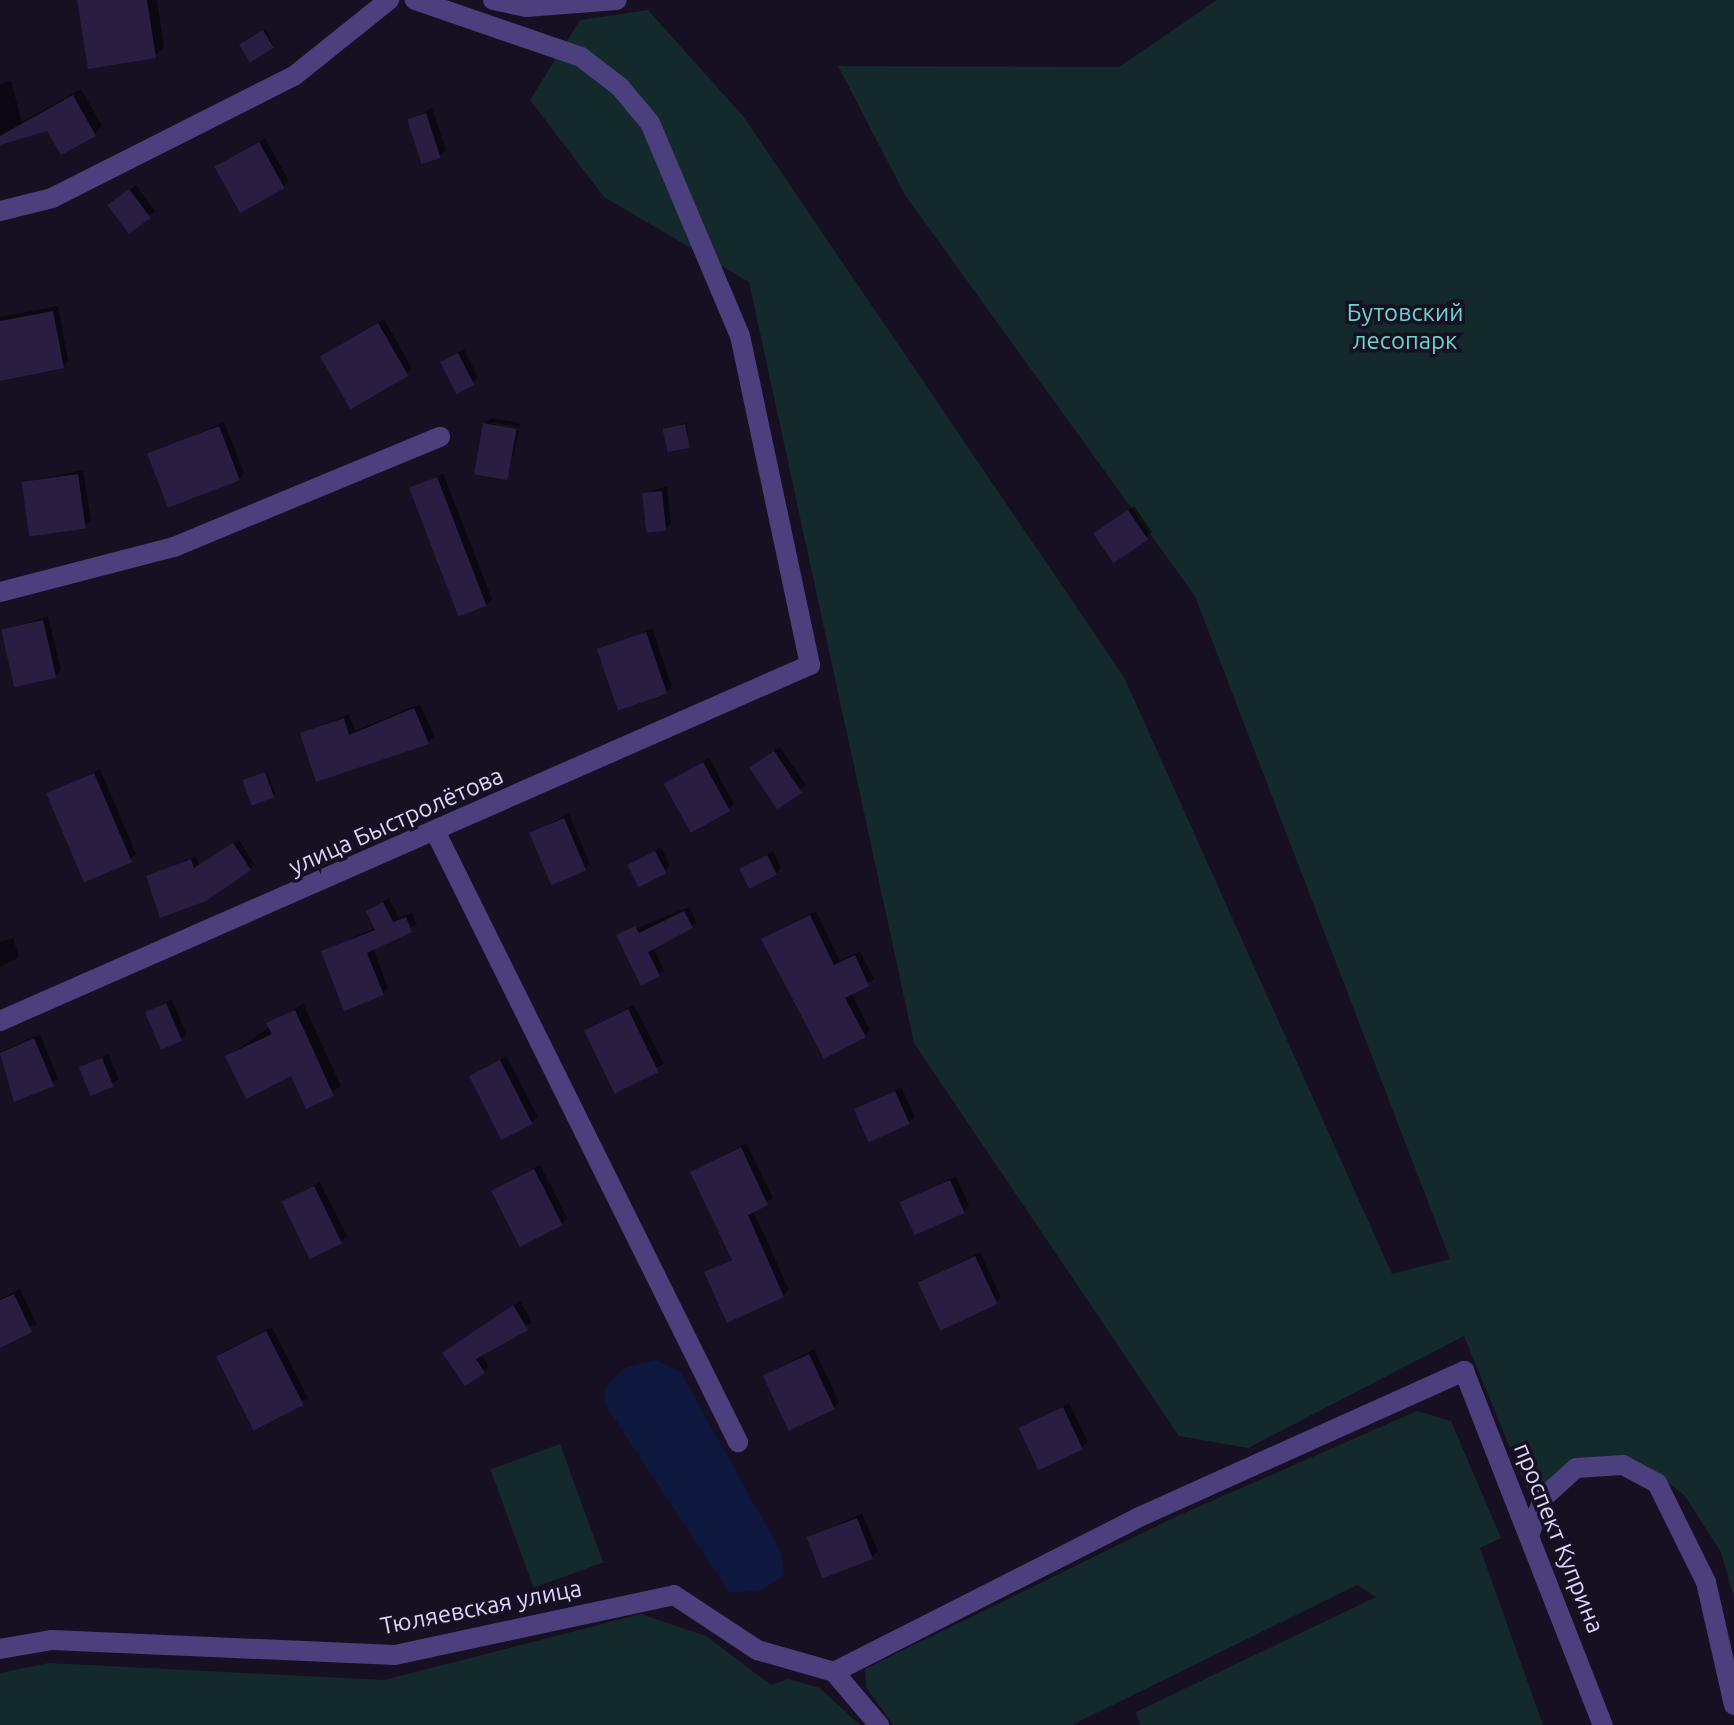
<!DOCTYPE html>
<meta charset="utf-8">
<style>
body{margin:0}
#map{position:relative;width:1734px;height:1725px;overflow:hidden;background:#161022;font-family:Ubuntu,sans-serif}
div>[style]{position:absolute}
.green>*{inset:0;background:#13292c;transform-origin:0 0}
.water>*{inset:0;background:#0e173d}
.shadow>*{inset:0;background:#0007;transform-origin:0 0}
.building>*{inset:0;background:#2a1d42;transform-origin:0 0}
.minor>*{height:20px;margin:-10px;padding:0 10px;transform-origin:10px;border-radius:10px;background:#4b3f7d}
span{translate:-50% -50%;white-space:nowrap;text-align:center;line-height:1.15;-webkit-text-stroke:7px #161022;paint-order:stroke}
.park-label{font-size:24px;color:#66d6cc}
.street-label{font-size:24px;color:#dfd4fc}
</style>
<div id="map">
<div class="green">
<i style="clip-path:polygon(1217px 0,1734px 0,1734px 1598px,1721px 1552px,1684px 1495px,1647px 1466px,1621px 1459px,1529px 1494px,1464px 1336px,1248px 1448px,1179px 1436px,914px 1043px,749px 282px,604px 197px,530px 100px,580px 20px,648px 10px,743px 116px,1124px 677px,1392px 1274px,1450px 1259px,1195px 596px,905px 195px,838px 66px,1119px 67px)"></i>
<i style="clip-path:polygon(1417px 1411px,1451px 1421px,1501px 1538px,1480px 1548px,1543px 1725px,1140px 1725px,1136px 1712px,1376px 1597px,1357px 1585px,1072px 1725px,893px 1725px,866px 1687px,865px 1669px,1175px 1517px)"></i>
<i style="left:560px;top:1444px;width:126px;height:74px;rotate:70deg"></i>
<i style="clip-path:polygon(641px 1614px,706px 1636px,771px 1685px,788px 1679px,820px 1688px,860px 1725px,0 1725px,0 1673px,49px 1663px,384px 1680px)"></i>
</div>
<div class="water">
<i style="clip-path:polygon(655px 1360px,680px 1371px,781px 1552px,784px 1576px,762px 1590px,730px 1593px,604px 1403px,605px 1387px,624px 1368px)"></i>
</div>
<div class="shadow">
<i style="clip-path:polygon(80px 0,157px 0,164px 47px,155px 56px)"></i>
<i style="clip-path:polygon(266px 29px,273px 46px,243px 42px)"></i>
<i style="clip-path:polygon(11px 81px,22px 122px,81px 89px,102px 126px,95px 134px,48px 129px,0 143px,0 84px)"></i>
<i style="clip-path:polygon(432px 108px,446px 150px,440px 156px,409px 120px)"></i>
<i style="clip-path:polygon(265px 138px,289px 181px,283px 187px,216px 167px)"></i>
<i style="clip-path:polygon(136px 185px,155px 211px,130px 231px,116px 201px)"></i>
<i style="clip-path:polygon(58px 306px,68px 361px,63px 366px,0 363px,0 317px)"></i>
<i style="clip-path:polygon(384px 319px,412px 369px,406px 374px,322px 356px)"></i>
<i style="clip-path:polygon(464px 349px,478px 377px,472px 383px,442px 362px)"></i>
<i style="clip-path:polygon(491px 418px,521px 423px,520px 427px,487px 422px)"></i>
<i style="clip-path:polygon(224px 422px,244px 473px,239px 479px,150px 456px)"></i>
<i style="clip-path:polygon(487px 422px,519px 431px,507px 478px,485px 424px)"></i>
<i style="clip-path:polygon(687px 423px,689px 445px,664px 429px,667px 427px)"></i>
<i style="clip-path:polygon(83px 470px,91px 520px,85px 526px,24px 483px)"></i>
<i style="clip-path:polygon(443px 473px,492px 599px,486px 605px,412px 490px)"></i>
<i style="clip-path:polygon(667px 486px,671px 523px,666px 529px,644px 494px)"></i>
<i style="clip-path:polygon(1134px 506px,1152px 532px,1115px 560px,1102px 529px)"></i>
<i style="clip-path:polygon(48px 616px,61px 670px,55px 676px,4px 631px)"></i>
<i style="clip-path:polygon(652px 628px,672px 686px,666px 692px,600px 653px)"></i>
<i style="clip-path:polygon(420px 704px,434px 736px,428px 742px,302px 734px,349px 714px,355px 731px)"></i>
<i style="clip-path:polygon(780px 747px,806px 785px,800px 790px,751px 767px)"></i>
<i style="clip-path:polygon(709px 758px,734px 804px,728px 810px,666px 783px)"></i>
<i style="clip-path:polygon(100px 769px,136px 854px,130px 860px,49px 794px)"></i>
<i style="clip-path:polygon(267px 771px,275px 793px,273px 796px,244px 780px)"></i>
<i style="clip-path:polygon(569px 814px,590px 864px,584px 869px,531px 833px)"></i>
<i style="clip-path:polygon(239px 840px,254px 864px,249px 869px,148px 876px,196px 856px,199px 865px)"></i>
<i style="clip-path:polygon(661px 847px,670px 865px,665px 871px,630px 865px)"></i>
<i style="clip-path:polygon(773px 851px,781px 868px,776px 874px,741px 870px)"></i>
<i style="clip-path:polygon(389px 898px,399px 918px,412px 913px,417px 924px,373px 948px,388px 988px,383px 994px,323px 952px,376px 927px,368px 911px)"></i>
<i style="clip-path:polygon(689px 907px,697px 922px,653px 947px,664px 970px,659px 975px,618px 936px)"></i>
<i style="clip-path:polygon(816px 911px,840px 961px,860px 951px,874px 979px,851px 993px,870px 1030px,865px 1036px,763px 939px)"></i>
<i style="clip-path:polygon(13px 938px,19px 957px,0 967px,0 942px)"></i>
<i style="clip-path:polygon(172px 999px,186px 1034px,180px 1040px,147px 1012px)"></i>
<i style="clip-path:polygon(303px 1003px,341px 1086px,307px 1106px,292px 1074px,228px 1056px)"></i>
<i style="left:634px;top:1005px;width:66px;height:54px;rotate:63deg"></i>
<i style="clip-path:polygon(40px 1034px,58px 1079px,15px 1099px,0 1052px)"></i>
<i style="clip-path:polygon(108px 1054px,119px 1079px,93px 1094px,82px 1068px)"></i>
<i style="clip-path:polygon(506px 1056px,538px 1117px,532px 1122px,471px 1077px)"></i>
<i style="clip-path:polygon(901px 1087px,915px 1117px,909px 1122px,857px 1110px)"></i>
<i style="clip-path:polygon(746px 1143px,773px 1198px,753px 1210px,789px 1290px,783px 1296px,707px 1273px,734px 1258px,692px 1172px)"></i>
<i style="clip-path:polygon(540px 1165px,567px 1218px,562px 1224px,494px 1191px)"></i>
<i style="clip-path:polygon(956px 1176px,969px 1206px,964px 1212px,902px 1203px)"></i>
<i style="clip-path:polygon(320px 1182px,347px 1236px,341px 1241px,285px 1202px)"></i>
<i style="clip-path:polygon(980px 1252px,1001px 1297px,996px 1302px,920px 1283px)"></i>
<i style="clip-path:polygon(20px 1289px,37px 1325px,0 1332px,0 1299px)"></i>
<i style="clip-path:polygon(520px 1301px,532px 1322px,481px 1354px,489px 1366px,484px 1371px,450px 1348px)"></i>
<i style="left:272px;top:1327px;width:80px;height:62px;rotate:63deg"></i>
<i style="clip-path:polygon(814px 1349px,839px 1402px,834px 1408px,766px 1375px)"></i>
<i style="clip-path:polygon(1069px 1403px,1088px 1442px,1082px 1447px,1022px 1429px)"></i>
<i style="clip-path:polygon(862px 1513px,878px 1551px,872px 1557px,809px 1539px)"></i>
</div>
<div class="building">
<i style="clip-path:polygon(77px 0,147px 0,156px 58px,88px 69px)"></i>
<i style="left:263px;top:30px;width:21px;height:28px;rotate:59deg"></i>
<i style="clip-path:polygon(73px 95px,96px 136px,61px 155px,47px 131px,0 145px,0 136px)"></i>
<i style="left:426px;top:113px;width:47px;height:20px;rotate:72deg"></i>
<i style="left:259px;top:142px;width:53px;height:51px;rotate:61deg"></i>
<i style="left:129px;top:189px;width:36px;height:27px;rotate:53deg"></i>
<i style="clip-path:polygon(53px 311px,64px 368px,0 381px,0 321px)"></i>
<i style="left:378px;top:323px;width:61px;height:67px;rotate:60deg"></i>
<i style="left:458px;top:353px;width:36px;height:20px;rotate:63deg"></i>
<i style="left:483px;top:423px;width:34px;height:52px;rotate:10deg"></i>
<i style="left:685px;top:424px;width:24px;height:23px;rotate:78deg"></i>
<i style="left:219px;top:426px;width:58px;height:77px;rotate:69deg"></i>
<i style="left:78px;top:474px;width:55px;height:57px;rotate:82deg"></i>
<i style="left:437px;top:477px;width:138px;height:30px;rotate:69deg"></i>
<i style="left:662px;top:491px;width:40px;height:20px;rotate:84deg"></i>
<i style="left:1128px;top:510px;width:36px;height:42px;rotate:56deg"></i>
<i style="left:43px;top:620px;width:59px;height:43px;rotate:77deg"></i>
<i style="left:646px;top:632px;width:65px;height:52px;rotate:71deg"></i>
<i style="clip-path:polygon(414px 708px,429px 744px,316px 782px,300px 733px,344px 718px,349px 735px)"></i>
<i style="left:774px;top:751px;width:50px;height:30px;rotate:56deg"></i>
<i style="left:703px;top:762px;width:56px;height:45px;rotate:61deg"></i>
<i style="left:265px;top:772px;width:27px;height:24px;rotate:70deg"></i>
<i style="left:94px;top:773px;width:97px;height:52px;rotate:67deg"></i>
<i style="left:564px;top:818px;width:57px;height:38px;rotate:67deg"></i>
<i style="clip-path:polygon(233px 843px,251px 870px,206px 901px,160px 918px,146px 876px,191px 859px,194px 868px)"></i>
<i style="left:655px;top:851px;width:25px;height:31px;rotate:63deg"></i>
<i style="left:767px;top:855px;width:22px;height:31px;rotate:63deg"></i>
<i style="clip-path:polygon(383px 902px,393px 922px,406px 917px,412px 932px,367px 953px,384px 995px,344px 1011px,321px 951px,375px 930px,366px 911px)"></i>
<i style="clip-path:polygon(684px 911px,693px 928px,648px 952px,660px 976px,641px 986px,616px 935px,635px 926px,639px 933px)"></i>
<i style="clip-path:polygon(810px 915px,834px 965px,855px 955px,869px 986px,845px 998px,866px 1037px,824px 1059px,761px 939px)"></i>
<i style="left:166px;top:1003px;width:41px;height:23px;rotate:67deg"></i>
<i style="left:628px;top:1009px;width:70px;height:49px;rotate:64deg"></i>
<i style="clip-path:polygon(295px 1010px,334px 1096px,306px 1109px,291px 1076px,246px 1099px,225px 1056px,272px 1034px,266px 1023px)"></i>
<i style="clip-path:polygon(34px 1038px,54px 1086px,14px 1102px,0 1053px)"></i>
<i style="left:102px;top:1058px;width:31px;height:25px;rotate:68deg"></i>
<i style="left:500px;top:1060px;width:72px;height:35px;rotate:63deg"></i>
<i style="left:895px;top:1091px;width:36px;height:45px;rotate:66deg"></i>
<i style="clip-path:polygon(741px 1147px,768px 1205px,748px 1215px,784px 1297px,727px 1323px,704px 1272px,732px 1260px,690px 1172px)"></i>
<i style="left:534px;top:1169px;width:63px;height:48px;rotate:63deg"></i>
<i style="left:950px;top:1180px;width:36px;height:55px;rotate:66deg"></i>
<i style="left:314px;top:1186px;width:64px;height:36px;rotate:64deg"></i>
<i style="left:975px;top:1256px;width:53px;height:63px;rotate:65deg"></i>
<i style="clip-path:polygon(14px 1294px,32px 1332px,0 1348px,0 1300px)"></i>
<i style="clip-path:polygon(513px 1305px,528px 1330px,476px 1359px,485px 1373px,465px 1386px,442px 1353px)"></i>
<i style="left:266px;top:1331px;width:83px;height:56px;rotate:63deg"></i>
<i style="left:809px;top:1354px;width:61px;height:51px;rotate:65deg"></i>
<i style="left:1063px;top:1407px;width:47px;height:49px;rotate:65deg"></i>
<i style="left:857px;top:1518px;width:44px;height:54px;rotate:69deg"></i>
</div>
<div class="minor">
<i style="left:493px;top:0;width:34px;rotate:12deg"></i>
<i style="left:526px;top:7px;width:91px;rotate:-4.4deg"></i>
<i style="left:0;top:211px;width:54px;rotate:-14deg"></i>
<i style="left:52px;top:198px;width:271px;rotate:-26.8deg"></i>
<i style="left:294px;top:76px;width:122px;rotate:-38.7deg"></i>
<i style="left:0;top:592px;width:180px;rotate:-14.5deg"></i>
<i style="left:174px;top:547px;width:288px;rotate:-22.5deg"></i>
<i style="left:436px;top:833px;width:680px;rotate:63.62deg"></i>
<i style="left:0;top:1021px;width:885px;rotate:-23.73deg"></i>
<i style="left:810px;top:665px;width:336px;rotate:-102deg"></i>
<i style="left:740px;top:336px;width:231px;rotate:-112.9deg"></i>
<i style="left:650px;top:123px;width:47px;rotate:-129.8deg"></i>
<i style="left:620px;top:87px;width:49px;rotate:-142.4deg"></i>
<i style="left:581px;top:57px;width:176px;rotate:-161deg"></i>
<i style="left:1530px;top:1533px;width:39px;rotate:-69deg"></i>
<i style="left:1544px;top:1497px;width:43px;rotate:-42.2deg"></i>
<i style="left:1576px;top:1468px;width:47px;rotate:-3.7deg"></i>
<i style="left:1623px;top:1465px;width:38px;rotate:28deg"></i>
<i style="left:1657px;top:1483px;width:110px;rotate:63.7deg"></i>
<i style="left:1706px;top:1582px;width:126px;rotate:77.2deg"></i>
<i style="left:0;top:1649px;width:53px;rotate:-9.8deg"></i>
<i style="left:52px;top:1640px;width:343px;rotate:2.5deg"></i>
<i style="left:395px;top:1655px;width:285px;rotate:-12.1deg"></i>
<i style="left:674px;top:1595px;width:100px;rotate:33.5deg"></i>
<i style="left:757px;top:1650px;width:80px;rotate:15.9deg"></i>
<i style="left:834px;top:1672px;width:70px;rotate:49.7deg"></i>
<i style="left:834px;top:1672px;width:340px;rotate:-26.9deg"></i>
<i style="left:1137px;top:1518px;width:359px;rotate:-24.2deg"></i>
<i style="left:1464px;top:1371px;width:380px;rotate:68.6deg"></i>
</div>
<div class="park-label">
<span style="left:1405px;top:327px">Бутовский<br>лесопарк</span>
</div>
<div class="street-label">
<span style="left:396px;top:821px;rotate:-24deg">улица Быстролётова</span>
<span style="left:1559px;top:1538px;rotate:68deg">проспект Куприна</span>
<span style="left:481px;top:1607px;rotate:-11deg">Тюляевская улица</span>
</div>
</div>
